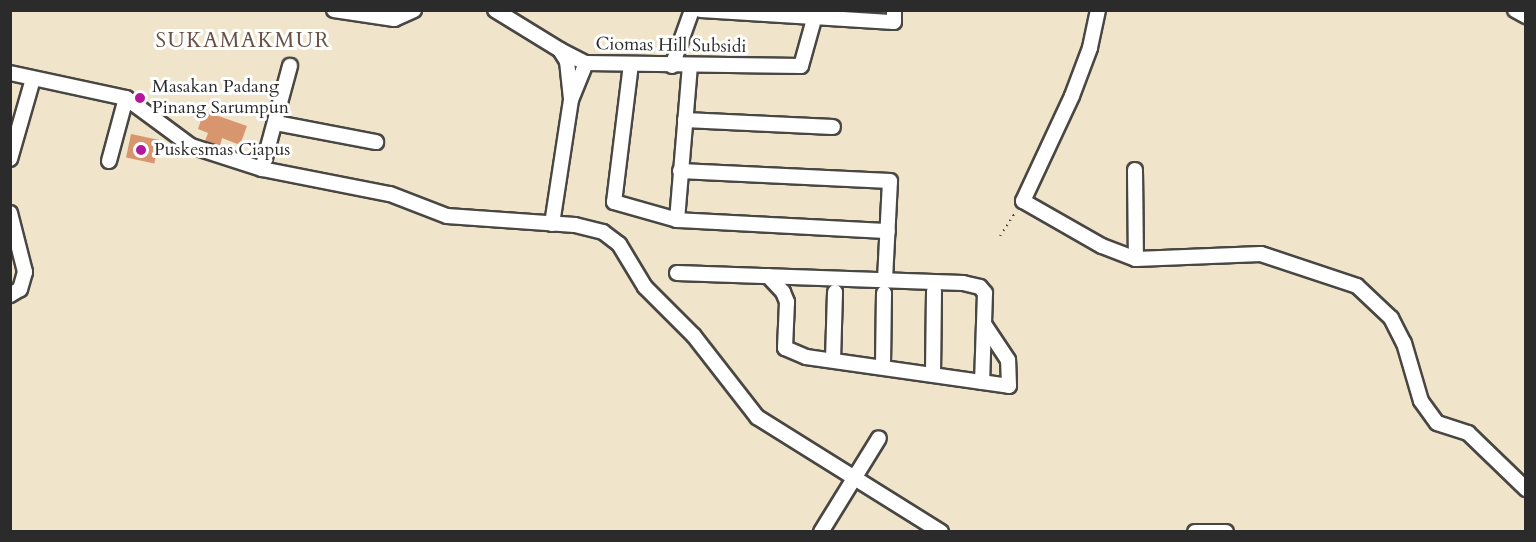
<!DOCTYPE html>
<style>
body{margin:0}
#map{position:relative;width:1536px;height:542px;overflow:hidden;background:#f0e5ca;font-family:Cardo,serif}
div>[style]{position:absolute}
.building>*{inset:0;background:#d8966e;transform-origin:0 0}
.path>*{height:2px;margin-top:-1px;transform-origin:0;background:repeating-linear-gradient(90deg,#494743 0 1.5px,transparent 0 6px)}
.roads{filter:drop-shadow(2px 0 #494743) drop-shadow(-2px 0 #494743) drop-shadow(0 2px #494743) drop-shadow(0 -2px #494743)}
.minor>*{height:14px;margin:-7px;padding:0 7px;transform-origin:7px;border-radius:7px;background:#fff}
.dots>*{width:16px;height:16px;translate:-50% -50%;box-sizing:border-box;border:3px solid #fff;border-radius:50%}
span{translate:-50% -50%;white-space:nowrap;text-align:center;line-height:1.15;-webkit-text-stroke:6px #fff;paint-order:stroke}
.street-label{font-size:18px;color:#2b2b2b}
.poi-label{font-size:18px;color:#2b2b2b}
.left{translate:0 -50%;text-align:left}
.quarter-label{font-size:21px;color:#685042;letter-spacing:1.5px}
.frame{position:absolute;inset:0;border:12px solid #2b2b2b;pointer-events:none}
</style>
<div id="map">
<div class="building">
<i style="clip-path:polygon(204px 111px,247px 126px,240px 145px,222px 138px,220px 146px,205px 141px,208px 133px,198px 129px)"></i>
<i style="left:131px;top:134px;width:29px;height:24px;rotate:12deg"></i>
</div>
<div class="path">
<i style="left:1000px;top:236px;width:30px;rotate:-57deg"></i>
</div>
<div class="roads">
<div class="minor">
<i style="left:334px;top:10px;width:61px;rotate:8.5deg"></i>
<i style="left:394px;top:19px;width:22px;rotate:-24deg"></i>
<i style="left:495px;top:10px;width:76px;rotate:31.6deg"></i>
<i style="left:560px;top:50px;width:13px;rotate:58deg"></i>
<i style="left:567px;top:61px;width:36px;rotate:84deg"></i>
<i style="left:701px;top:10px;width:193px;rotate:3.6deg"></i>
<i style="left:894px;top:22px;width:12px;rotate:-90deg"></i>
<i style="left:1098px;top:10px;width:39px;rotate:102deg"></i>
<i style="left:1090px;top:48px;width:51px;rotate:110.6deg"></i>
<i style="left:1072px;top:96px;width:116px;rotate:115deg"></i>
<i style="left:1023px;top:201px;width:91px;rotate:29.7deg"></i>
<i style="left:1102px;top:246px;width:36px;rotate:21deg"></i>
<i style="left:1136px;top:259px;width:125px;rotate:-2.3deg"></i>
<i style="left:1261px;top:254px;width:101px;rotate:18.4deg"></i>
<i style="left:1357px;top:286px;width:47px;rotate:43.3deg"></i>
<i style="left:1391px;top:318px;width:28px;rotate:63deg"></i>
<i style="left:1404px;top:343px;width:60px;rotate:73.7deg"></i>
<i style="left:1421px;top:401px;width:27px;rotate:54deg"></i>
<i style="left:1437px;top:423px;width:33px;rotate:18deg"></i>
<i style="left:1468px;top:433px;width:81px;rotate:44deg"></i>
<i style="left:1515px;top:10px;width:13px;rotate:29deg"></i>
<i style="left:560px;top:50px;width:29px;rotate:27deg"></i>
<i style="left:586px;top:63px;width:215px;rotate:0.8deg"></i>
<i style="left:801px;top:66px;width:49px;rotate:-74.5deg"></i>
<i style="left:631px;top:64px;width:139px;rotate:97deg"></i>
<i style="left:614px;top:202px;width:66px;rotate:15.9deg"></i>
<i style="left:677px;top:220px;width:211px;rotate:3deg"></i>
<i style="left:672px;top:66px;width:59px;rotate:-70.3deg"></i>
<i style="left:10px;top:73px;width:119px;rotate:12.2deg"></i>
<i style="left:126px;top:98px;width:81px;rotate:36.4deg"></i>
<i style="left:191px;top:146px;width:75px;rotate:17.9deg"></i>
<i style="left:262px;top:169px;width:130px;rotate:11.1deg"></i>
<i style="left:390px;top:194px;width:61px;rotate:21.1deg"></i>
<i style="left:447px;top:216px;width:128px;rotate:4deg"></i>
<i style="left:575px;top:225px;width:29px;rotate:14deg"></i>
<i style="left:603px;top:232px;width:20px;rotate:37deg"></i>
<i style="left:619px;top:244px;width:50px;rotate:58.8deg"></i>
<i style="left:645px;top:287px;width:69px;rotate:45deg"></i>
<i style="left:694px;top:336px;width:103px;rotate:52.1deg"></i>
<i style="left:757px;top:417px;width:217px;rotate:32deg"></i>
<i style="left:685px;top:120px;width:148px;rotate:2.7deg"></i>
<i style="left:276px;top:123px;width:102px;rotate:10.8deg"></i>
<i style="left:10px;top:159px;width:83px;rotate:-74deg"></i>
<i style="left:109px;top:161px;width:65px;rotate:-74.9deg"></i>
<i style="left:262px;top:169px;width:107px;rotate:-74.8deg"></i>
<i style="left:1135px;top:170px;width:89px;rotate:89.4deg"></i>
<i style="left:680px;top:171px;width:210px;rotate:2.7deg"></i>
<i style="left:890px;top:181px;width:100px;rotate:92.9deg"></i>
<i style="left:10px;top:213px;width:61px;rotate:75.7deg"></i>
<i style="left:25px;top:272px;width:18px;rotate:106deg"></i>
<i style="left:20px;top:289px;width:12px;rotate:149deg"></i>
<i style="left:677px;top:220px;width:155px;rotate:-85.2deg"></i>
<i style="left:552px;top:224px;width:125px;rotate:-81.3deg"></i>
<i style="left:571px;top:100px;width:40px;rotate:-68deg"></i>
<i style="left:677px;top:273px;width:286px;rotate:2deg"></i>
<i style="left:963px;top:283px;width:17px;rotate:13deg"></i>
<i style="left:980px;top:287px;width:8px;rotate:50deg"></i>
<i style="left:985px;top:293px;width:89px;rotate:91.9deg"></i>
<i style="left:768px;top:276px;width:22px;rotate:47deg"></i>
<i style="left:783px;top:292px;width:11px;rotate:68deg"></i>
<i style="left:787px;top:302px;width:46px;rotate:92.5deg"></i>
<i style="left:785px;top:348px;width:23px;rotate:23deg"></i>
<i style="left:806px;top:357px;width:205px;rotate:8.1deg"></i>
<i style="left:1009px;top:386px;width:26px;rotate:-92deg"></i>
<i style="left:1008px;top:360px;width:43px;rotate:-123.7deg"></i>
<i style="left:833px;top:360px;width:68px;rotate:-88.3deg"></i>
<i style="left:883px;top:365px;width:72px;rotate:-89.2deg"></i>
<i style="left:933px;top:374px;width:83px;rotate:-89.3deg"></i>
<i style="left:821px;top:532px;width:110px;rotate:-58.3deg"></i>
<i style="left:1195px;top:532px;width:31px"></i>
</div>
</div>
<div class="dots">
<i style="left:140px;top:98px;background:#b5179e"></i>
<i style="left:141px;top:150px;background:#b5179e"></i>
</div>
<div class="street-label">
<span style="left:671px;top:46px;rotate:1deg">Ciomas Hill Subsidi</span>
</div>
<div class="poi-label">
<span class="left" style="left:152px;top:98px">Masakan Padang<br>Pinang Sarumpun</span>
<span class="left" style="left:154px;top:150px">Puskesmas Ciapus</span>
</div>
<div class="quarter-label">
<span style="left:243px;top:41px">SUKAMAKMUR</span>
</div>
<div class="frame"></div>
</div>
